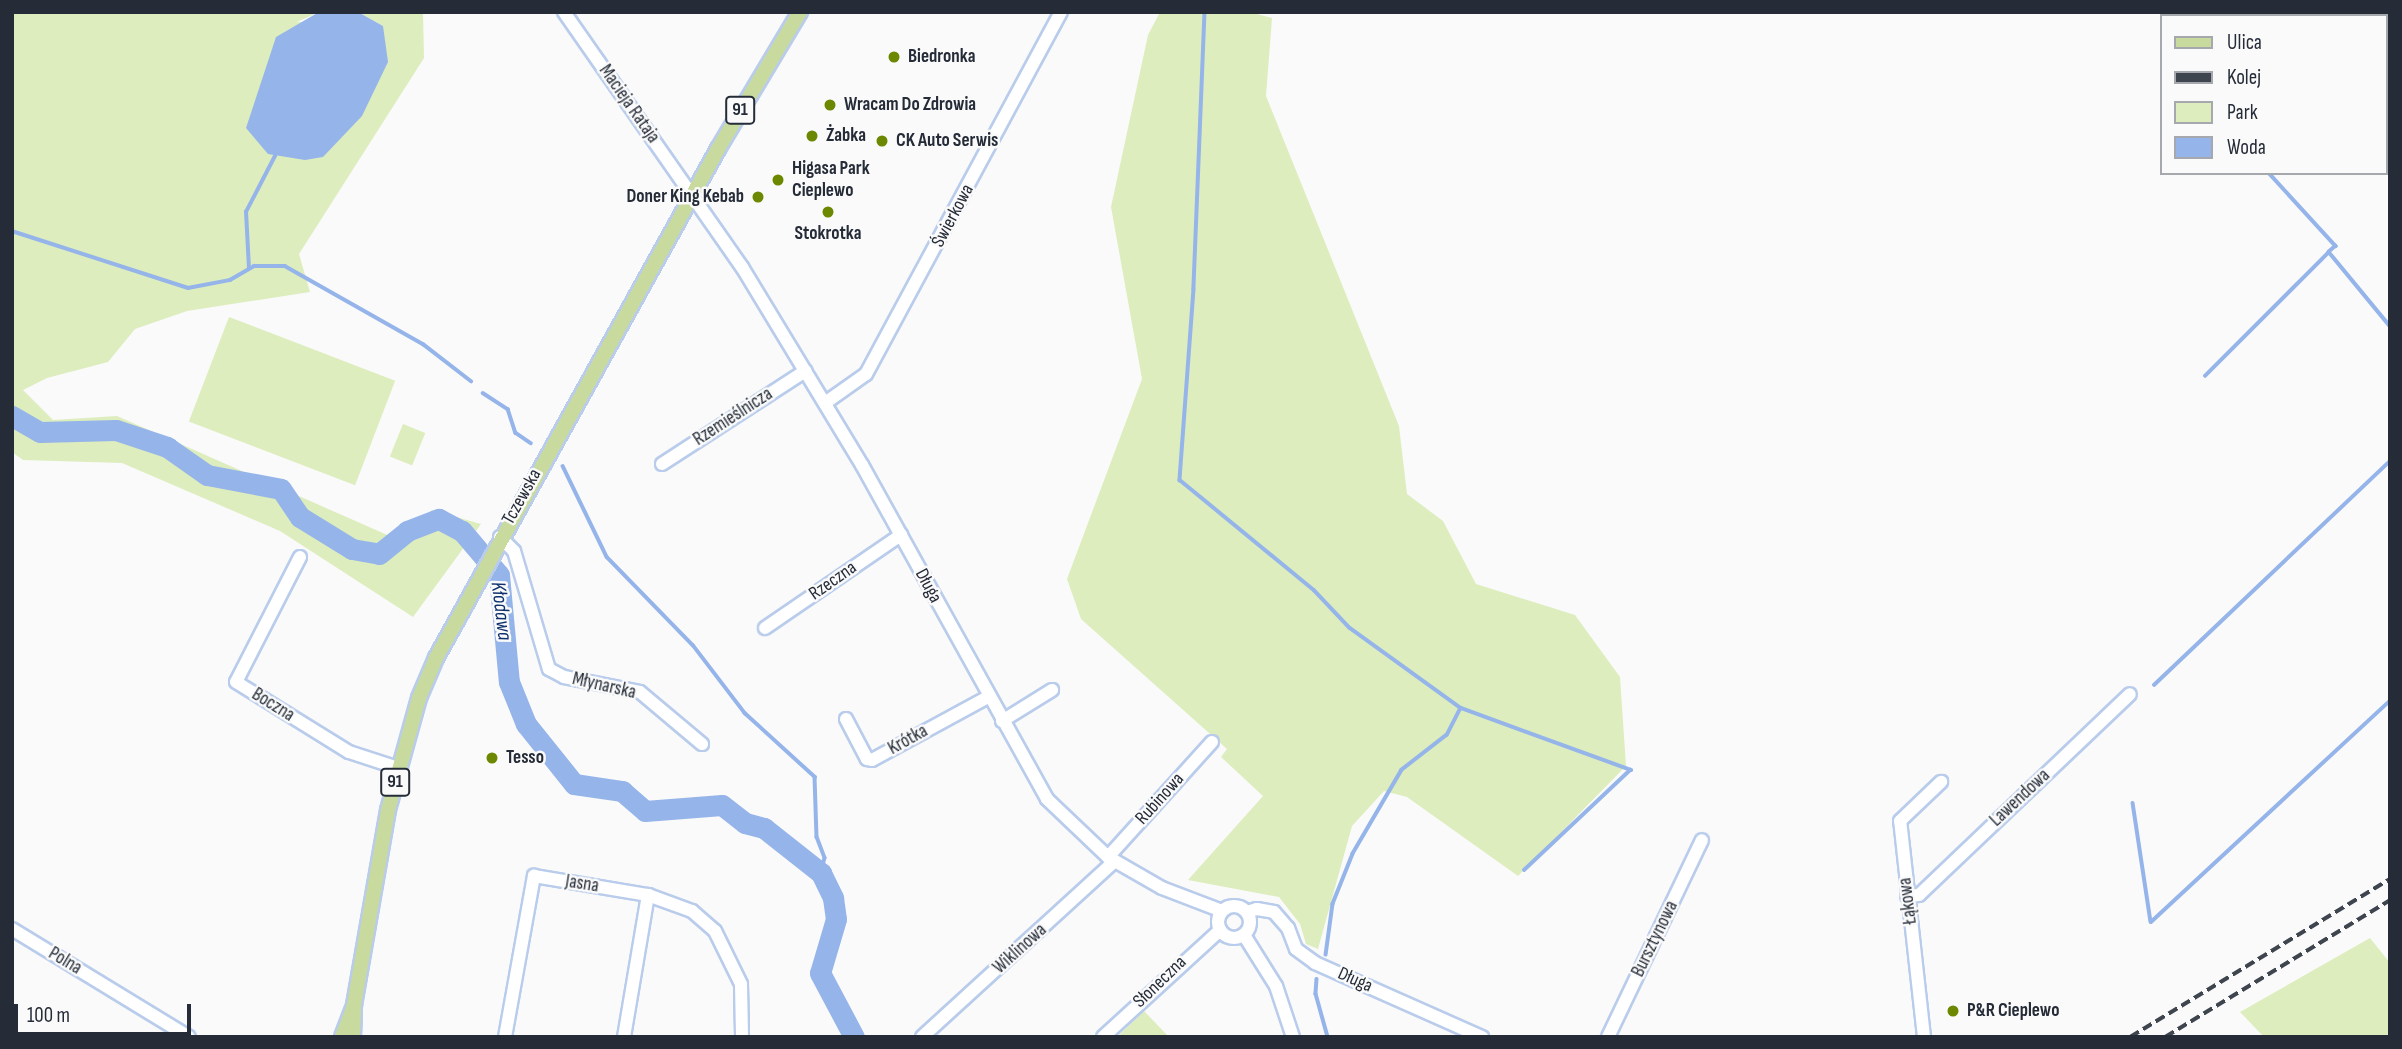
<!DOCTYPE html>
<meta charset="utf-8">
<style>
body{margin:0}
#map{position:relative;width:2402px;height:1049px;overflow:hidden;background:#fafafa;font-family:"Sofia Sans Condensed",sans-serif}
div>[style]{position:absolute}
.green>*{inset:0;background:#ddedbe;transform-origin:0 0}
.water>*{inset:0;background:#95b4ea}
.stream>*{height:3.5px;margin:-1.75px;padding:0 1.75px;transform-origin:1.75px;border-radius:1.75px;background:#95b4ea}
.river>*{height:21px;margin:-10.5px;padding:0 10.5px;transform-origin:10.5px;border-radius:10.5px;background:#95b4ea}
.roads{filter:drop-shadow(2px 0 #b9cceb) drop-shadow(-2px 0 #b9cceb) drop-shadow(0 2px #b9cceb) drop-shadow(0 -2px #b9cceb)}
.minor>*{height:12px;margin:-6px;padding:0 6px;transform-origin:6px;border-radius:6px;background:#fff}
.minor>.ring{margin:-6px;padding:0;box-sizing:content-box;background:none;border:12px solid #fff;border-radius:50%}
.major>*{height:14px;margin:-7px;padding:0 7px;transform-origin:7px;border-radius:7px;background:#c8da9e}
.rail>*{height:3.5px;margin-top:-1.75px;transform-origin:0;background:repeating-linear-gradient(90deg,#3f454f 0 10px,transparent 0 15px)}
.dots>*{width:19px;height:19px;translate:-50% -50%;box-sizing:border-box;border:4px solid #fafafa;border-radius:50%}
span{translate:-50% -50%;white-space:nowrap;text-align:center;line-height:1.15;-webkit-text-stroke:5px #fafafa;paint-order:stroke}
.shield-label span{padding:2px 5px;background:#fafafa;border:2px solid;border-radius:5px;-webkit-text-stroke-width:0}
.shield-label{font-size:18px;color:#252c38;font-weight:700}
.poi-label{font-size:19px;color:#252c38;font-weight:700}
.left{translate:0 -50%;text-align:left}
.right{translate:-100% -50%;text-align:right}
.street-label{font-size:19px;color:#252c38}
.water-label{font-size:21px;color:#0f316e;font-style:italic}
.frame{position:absolute;inset:0;border:14px solid #252c38;pointer-events:none}
.legend{position:absolute;left:2160px;top:14px;width:228px;height:161px;box-sizing:border-box;background:#fafafa;border:2px solid #a5a8ac;margin:0;padding:9px 12px;list-style:none;font-size:21px;color:#252c38}
.legend li{display:flex;align-items:center;gap:14px;height:35px}
.legend b{width:35px;border:2px solid #a5a8ac}
.scale{position:absolute;left:14px;top:1004px;width:177px;height:32px;box-sizing:border-box;border:4px solid #252c38;border-top:0;padding-left:9px;font-size:21px;line-height:24px;white-space:nowrap;color:#252c38;-webkit-text-stroke:5px #fafafa;paint-order:stroke}
</style>
<div id="map">
<div class="green">
<i style="clip-path:polygon(12px 12px,319px 12px,297px 22px,383px 26px,358px 12px,423px 12px,424px 58px,299px 254px,310px 292px,187px 311px,135px 329px,108px 362px,47px 378px,23px 390px,53px 420px,117px 416px,401px 541px,432px 510px,481px 524px,413px 617px,280px 531px,122px 463px,23px 460px,12px 452px)"></i>
<i style="clip-path:polygon(1160px 12px,1249px 12px,1272px 18px,1266px 96px,1399px 426px,1407px 494px,1443px 521px,1476px 584px,1575px 615px,1620px 677px,1626px 766px,1518px 876px,1407px 797px,1384px 791px,1352px 826px,1318px 949px,1306px 944px,1300px 924px,1279px 897px,1188px 880px,1263px 796px,1221px 757px,1227px 749px,1081px 619px,1067px 579px,1142px 379px,1111px 207px,1148px 35px)"></i>
<i style="left:229px;top:317px;width:178px;height:112px;rotate:21deg"></i>
<i style="left:403px;top:424px;width:24px;height:35px;rotate:22deg"></i>
<i style="clip-path:polygon(2370px 938px,2390px 963px,2390px 1037px,2264px 1037px,2240px 1012px)"></i>
<i style="clip-path:polygon(1144px 1011px,1169px 1037px,1117px 1037px)"></i>
</div>
<div class="water">
<i style="clip-path:polygon(319px 12px,358px 12px,383px 26px,388px 62px,362px 116px,323px 157px,305px 160px,268px 154px,246px 128px,276px 37px)"></i>
</div>
<div class="stream">
<i style="left:1205px;top:12px;width:277px;rotate:92.3deg"></i>
<i style="left:1194px;top:289px;width:192px;rotate:94.2deg"></i>
<i style="left:1180px;top:480px;width:173px;rotate:39.4deg"></i>
<i style="left:1314px;top:590px;width:52px;rotate:46.5deg"></i>
<i style="left:1350px;top:628px;width:137px;rotate:35.8deg"></i>
<i style="left:1461px;top:708px;width:30px;rotate:117deg"></i>
<i style="left:1447px;top:735px;width:57px;rotate:142.1deg"></i>
<i style="left:1402px;top:770px;width:97px;rotate:120.3deg"></i>
<i style="left:1353px;top:854px;width:54px;rotate:111.8deg"></i>
<i style="left:1333px;top:904px;width:51px;rotate:97.8deg"></i>
<i style="left:2269px;top:173px;width:99px;rotate:47.5deg"></i>
<i style="left:2336px;top:246px;width:9px;rotate:139deg"></i>
<i style="left:2329px;top:252px;width:96px;rotate:50.5deg"></i>
<i style="left:12px;top:231px;width:185px;rotate:17.9deg"></i>
<i style="left:188px;top:288px;width:43px;rotate:-10.8deg"></i>
<i style="left:230px;top:280px;width:28px;rotate:-30deg"></i>
<i style="left:254px;top:266px;width:31px"></i>
<i style="left:285px;top:266px;width:159px;rotate:29.5deg"></i>
<i style="left:423px;top:344px;width:61px;rotate:37.6deg"></i>
<i style="left:249px;top:269px;width:57px;rotate:-93deg"></i>
<i style="left:246px;top:212px;width:63px;rotate:-62.6deg"></i>
<i style="left:2205px;top:376px;width:175px;rotate:-45deg"></i>
<i style="left:483px;top:393px;width:30px;rotate:33deg"></i>
<i style="left:508px;top:409px;width:25px;rotate:72deg"></i>
<i style="left:516px;top:433px;width:18px;rotate:34deg"></i>
<i style="left:563px;top:466px;width:101px;rotate:64.2deg"></i>
<i style="left:607px;top:557px;width:123px;rotate:45.7deg"></i>
<i style="left:693px;top:645px;width:86px;rotate:52.6deg"></i>
<i style="left:745px;top:713px;width:95px;rotate:42.4deg"></i>
<i style="left:815px;top:777px;width:60px;rotate:88.1deg"></i>
<i style="left:817px;top:837px;width:22px;rotate:69deg"></i>
<i style="left:825px;top:858px;width:16px;rotate:105deg"></i>
<i style="left:2154px;top:685px;width:325px;rotate:-43.5deg"></i>
<i style="left:1461px;top:708px;width:181px;rotate:20deg"></i>
<i style="left:1631px;top:770px;width:146px;rotate:136.7deg"></i>
<i style="left:2133px;top:803px;width:120px;rotate:81.4deg"></i>
<i style="left:2151px;top:922px;width:326px;rotate:-42.8deg"></i>
<i style="left:1317px;top:979px;width:15px;rotate:94deg"></i>
<i style="left:1316px;top:994px;width:45px;rotate:74.4deg"></i>
</div>
<div class="river">
<i style="left:12px;top:416px;width:32px;rotate:30deg"></i>
<i style="left:40px;top:432px;width:76px;rotate:-1.5deg"></i>
<i style="left:116px;top:430px;width:54px;rotate:18.4deg"></i>
<i style="left:167px;top:447px;width:49px;rotate:35deg"></i>
<i style="left:207px;top:475px;width:75px;rotate:10.7deg"></i>
<i style="left:281px;top:489px;width:34px;rotate:56deg"></i>
<i style="left:300px;top:517px;width:61px;rotate:31.6deg"></i>
<i style="left:352px;top:549px;width:27px;rotate:10deg"></i>
<i style="left:379px;top:554px;width:36px;rotate:-39deg"></i>
<i style="left:407px;top:531px;width:34px;rotate:-21deg"></i>
<i style="left:439px;top:519px;width:26px;rotate:28deg"></i>
<i style="left:462px;top:531px;width:57px;rotate:49.9deg"></i>
<i style="left:499px;top:575px;width:107px;rotate:84.7deg"></i>
<i style="left:509px;top:682px;width:45px;rotate:68deg"></i>
<i style="left:526px;top:724px;width:77px;rotate:51.3deg"></i>
<i style="left:574px;top:784px;width:49px;rotate:8.3deg"></i>
<i style="left:622px;top:791px;width:30px;rotate:41deg"></i>
<i style="left:645px;top:811px;width:77px;rotate:-4.5deg"></i>
<i style="left:722px;top:805px;width:29px;rotate:38deg"></i>
<i style="left:745px;top:823px;width:20px;rotate:15deg"></i>
<i style="left:764px;top:828px;width:73px;rotate:38.3deg"></i>
<i style="left:821px;top:873px;width:28px;rotate:64deg"></i>
<i style="left:833px;top:898px;width:21px;rotate:82deg"></i>
<i style="left:836px;top:919px;width:56px;rotate:106.5deg"></i>
<i style="left:820px;top:973px;width:72px;rotate:62deg"></i>
</div>
<div class="roads">
<div class="minor">
<i style="left:564px;top:12px;width:311px;rotate:55.1deg"></i>
<i style="left:742px;top:267px;width:232px;rotate:58.8deg"></i>
<i style="left:862px;top:465px;width:382px;rotate:61deg"></i>
<i style="left:1047px;top:799px;width:84px;rotate:43.6deg"></i>
<i style="left:1108px;top:857px;width:62px;rotate:29.9deg"></i>
<i style="left:1162px;top:888px;width:64px;rotate:21deg"></i>
<i style="left:825px;top:403px;width:50px;rotate:-35.3deg"></i>
<i style="left:866px;top:374px;width:411px;rotate:-61.7deg"></i>
<i style="left:662px;top:464px;width:171px;rotate:-33deg"></i>
<i style="left:500px;top:537px;width:20px;rotate:45deg"></i>
<i style="left:514px;top:551px;width:123px;rotate:73.5deg"></i>
<i style="left:549px;top:669px;width:17px;rotate:28deg"></i>
<i style="left:564px;top:677px;width:77px;rotate:11.2deg"></i>
<i style="left:640px;top:692px;width:81px;rotate:40deg"></i>
<i style="left:300px;top:557px;width:140px;rotate:117.1deg"></i>
<i style="left:236px;top:682px;width:133px;rotate:31.8deg"></i>
<i style="left:349px;top:752px;width:52px;rotate:18.1deg"></i>
<i style="left:765px;top:628px;width:165px;rotate:-34.4deg"></i>
<i style="left:846px;top:719px;width:45px;rotate:62.3deg"></i>
<i style="left:867px;top:759px;width:5px;rotate:11deg"></i>
<i style="left:872px;top:760px;width:132px;rotate:-28.5deg"></i>
<i style="left:1002px;top:721px;width:59px;rotate:-31.8deg"></i>
<i style="left:1108px;top:857px;width:155px;rotate:-47.9deg"></i>
<i style="left:648px;top:895px;width:47px;rotate:20deg"></i>
<i style="left:692px;top:911px;width:30px;rotate:41deg"></i>
<i style="left:715px;top:931px;width:59px;rotate:63.9deg"></i>
<i style="left:741px;top:984px;width:53px;rotate:88.9deg"></i>
<i style="left:1907px;top:896px;width:12px;rotate:-5deg"></i>
<i style="left:1919px;top:895px;width:291px;rotate:-43.6deg"></i>
<i class="ring" style="left:1218px;top:906px;width:20px;height:20px"></i>
<i style="left:1247px;top:912px;width:10px;rotate:-17deg"></i>
<i style="left:1257px;top:909px;width:17px;rotate:10deg"></i>
<i style="left:1274px;top:912px;width:21px;rotate:49deg"></i>
<i style="left:1288px;top:928px;width:22px;rotate:69deg"></i>
<i style="left:1296px;top:949px;width:24px;rotate:36deg"></i>
<i style="left:1315px;top:963px;width:183px;rotate:23.9deg"></i>
<i style="left:12px;top:929px;width:207px;rotate:31.4deg"></i>
<i style="left:1244px;top:935px;width:60px;rotate:57.9deg"></i>
<i style="left:1276px;top:986px;width:54px;rotate:71.6deg"></i>
<i style="left:505px;top:1037px;width:164px;rotate:-79.8deg"></i>
<i style="left:534px;top:876px;width:116px;rotate:9.5deg"></i>
<i style="left:648px;top:895px;width:144px;rotate:99.6deg"></i>
<i style="left:922px;top:1037px;width:261px;rotate:-42.4deg"></i>
<i style="left:1103px;top:1037px;width:159px;rotate:-42.4deg"></i>
<i style="left:1608px;top:1037px;width:218px;rotate:-64.5deg"></i>
<i style="left:1924px;top:1037px;width:217px;rotate:-96.3deg"></i>
<i style="left:1900px;top:821px;width:57px;rotate:-43.6deg"></i>
</div>
<div class="major">
<i style="left:342px;top:1037px;width:34px;rotate:-69deg"></i>
<i style="left:353px;top:1037px;width:32px;rotate:-88deg"></i>
<i style="left:354px;top:1005px;width:198px;rotate:-80.1deg"></i>
<i style="left:388px;top:810px;width:116px;rotate:-74.5deg"></i>
<i style="left:419px;top:698px;width:43px;rotate:-67deg"></i>
<i style="left:436px;top:658px;width:582px;rotate:-61.01deg"></i>
<i style="left:718px;top:149px;width:160px;rotate:-59.1deg"></i>
</div>
</div>
<div class="rail">
<i style="left:2130px;top:1037px;width:304px;rotate:-31.3deg"></i>
<i style="left:2165px;top:1037px;width:263px;rotate:-31.3deg"></i>
</div>
<div class="dots">
<i style="left:894px;top:57px;background:#6b8800"></i>
<i style="left:830px;top:105px;background:#6b8800"></i>
<i style="left:812px;top:136px;background:#6b8800"></i>
<i style="left:882px;top:141px;background:#6b8800"></i>
<i style="left:778px;top:180px;background:#6b8800"></i>
<i style="left:758px;top:197px;background:#6b8800"></i>
<i style="left:828px;top:212px;background:#6b8800"></i>
<i style="left:492px;top:758px;background:#6b8800"></i>
<i style="left:1953px;top:1011px;background:#6b8800"></i>
</div>
<div class="shield-label">
<span style="left:740px;top:110px">91</span>
<span style="left:395px;top:782px">91</span>
</div>
<div class="poi-label">
<span class="left" style="left:908px;top:57px">Biedronka</span>
<span class="left" style="left:844px;top:105px">Wracam Do Zdrowia</span>
<span class="left" style="left:826px;top:136px">Żabka</span>
<span class="left" style="left:896px;top:141px">CK Auto Serwis</span>
<span class="left" style="left:792px;top:180px">Higasa Park<br>Cieplewo</span>
<span class="right" style="left:744px;top:197px">Doner King Kebab</span>
<span style="left:828px;top:234px">Stokrotka</span>
<span class="left" style="left:506px;top:758px">Tesso</span>
<span class="left" style="left:1967px;top:1011px">P&amp;R Cieplewo</span>
</div>
<div class="street-label">
<span style="left:629px;top:104px;rotate:55deg">Macieja Rataja</span>
<span style="left:953px;top:216px;rotate:-62deg">Świerkowa</span>
<span style="left:733px;top:417px;rotate:-33deg">Rzemieślnicza</span>
<span style="left:522px;top:497px;rotate:-61deg">Tczewska</span>
<span style="left:833px;top:581px;rotate:-35deg">Rzeczna</span>
<span style="left:928px;top:586px;rotate:62deg">Długa</span>
<span style="left:604px;top:686px;rotate:13deg">Młynarska</span>
<span style="left:273px;top:705px;rotate:32deg">Boczna</span>
<span style="left:908px;top:740px;rotate:-29deg">Krótka</span>
<span style="left:2020px;top:798px;rotate:-43deg">Lawendowa</span>
<span style="left:1160px;top:799px;rotate:-48deg">Rubinowa</span>
<span style="left:582px;top:884px;rotate:9deg">Jasna</span>
<span style="left:1908px;top:901px;rotate:-97deg">Łąkowa</span>
<span style="left:1655px;top:939px;rotate:-64deg">Bursztynowa</span>
<span style="left:1020px;top:949px;rotate:-42deg">Wiklinowa</span>
<span style="left:65px;top:961px;rotate:31deg">Polna</span>
<span style="left:1355px;top:980px;rotate:24deg">Długa</span>
<span style="left:1160px;top:982px;rotate:-44deg">Słoneczna</span>
</div>
<div class="water-label">
<span style="left:501px;top:611px;rotate:83deg">Kłodawa</span>
</div>
<div class="frame"></div>
<ul class="legend">
<li><b style="height:9px;background:#c8da9e"></b>Ulica</li>
<li><b style="height:9px;background:#3f454f"></b>Kolej</li>
<li><b style="height:19px;background:#ddedbe"></b>Park</li>
<li><b style="height:19px;background:#95b4ea"></b>Woda</li>
</ul>
<div class="scale">100 m</div>
</div>
